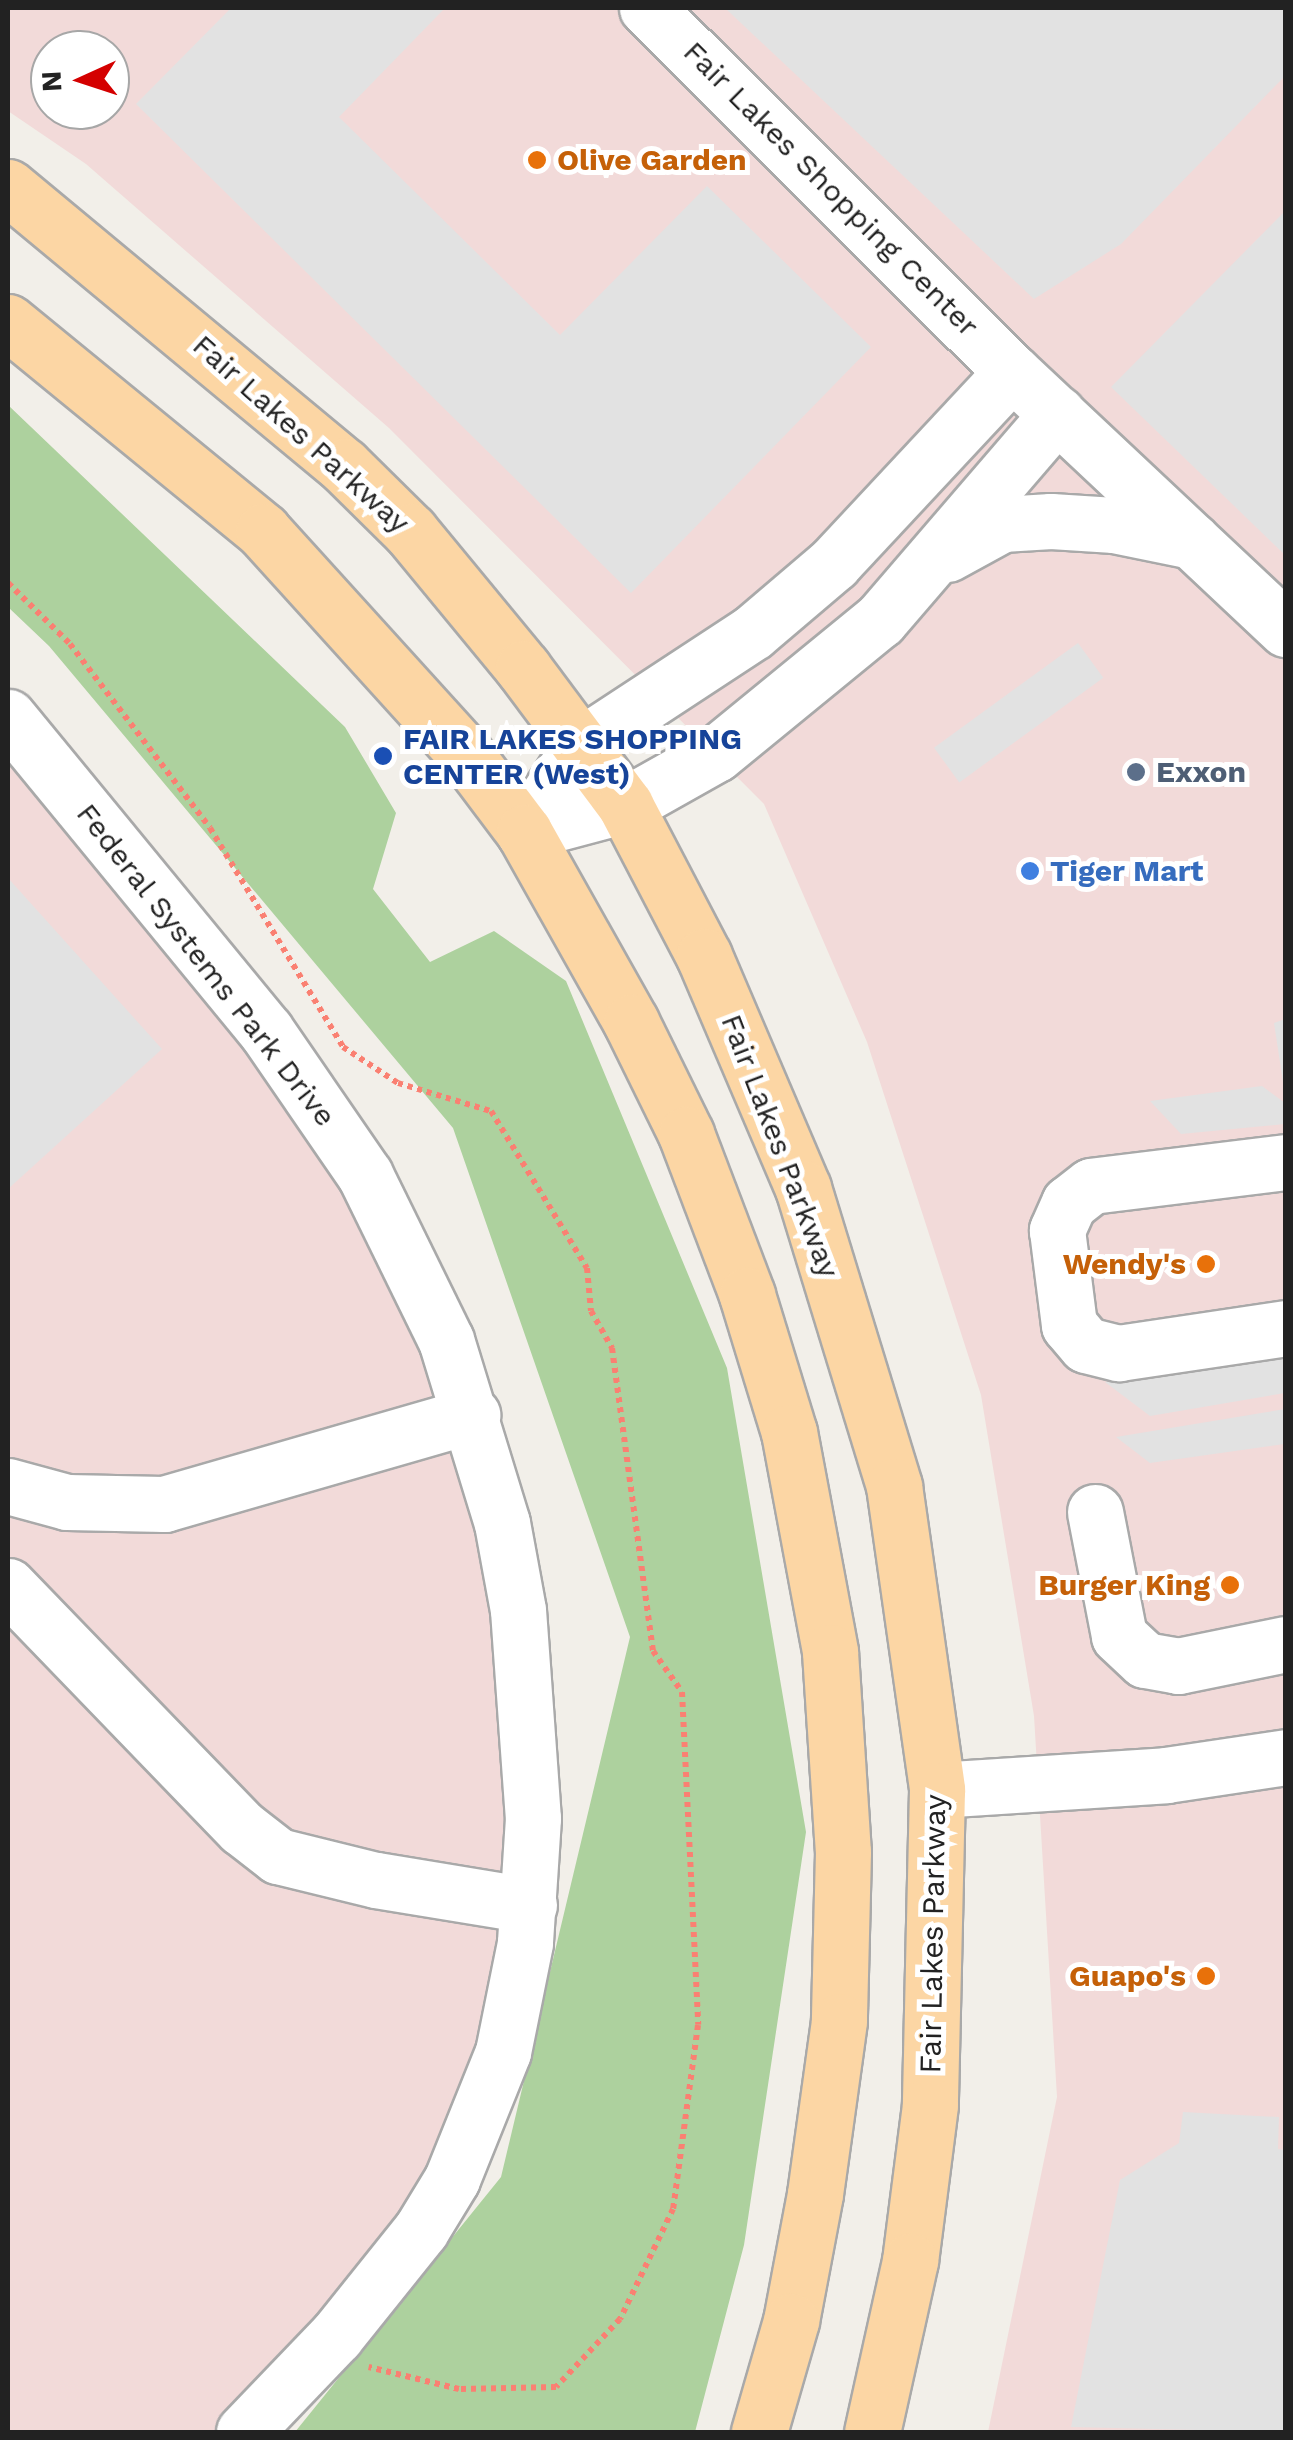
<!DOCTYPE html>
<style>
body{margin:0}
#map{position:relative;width:1293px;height:2440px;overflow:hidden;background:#f2efe9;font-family:"Work Sans",sans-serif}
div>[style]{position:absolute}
.commercial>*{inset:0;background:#f2dad9}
.forest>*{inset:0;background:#add19e}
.parking>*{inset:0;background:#e2e2e2;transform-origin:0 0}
.path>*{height:6px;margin-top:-3px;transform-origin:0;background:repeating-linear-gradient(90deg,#fa8072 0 5px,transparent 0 10px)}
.roads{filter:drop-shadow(2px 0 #a9a9a9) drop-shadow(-2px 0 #a9a9a9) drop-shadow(0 2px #a9a9a9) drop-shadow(0 -2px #a9a9a9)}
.minor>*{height:55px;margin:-27.5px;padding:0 27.5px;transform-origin:27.5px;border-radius:27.5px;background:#fff}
.major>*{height:55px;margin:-27.5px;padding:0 27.5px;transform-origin:27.5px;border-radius:27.5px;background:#fcd6a4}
.dots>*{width:28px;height:28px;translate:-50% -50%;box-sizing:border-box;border:5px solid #fff;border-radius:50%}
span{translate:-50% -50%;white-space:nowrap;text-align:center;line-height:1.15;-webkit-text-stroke:10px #fff;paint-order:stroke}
.food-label{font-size:30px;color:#c56008;font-weight:700}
.left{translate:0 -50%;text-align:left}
.right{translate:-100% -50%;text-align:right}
.street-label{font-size:30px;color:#222}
.transit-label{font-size:30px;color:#164399;font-weight:700}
.service-label{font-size:30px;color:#4e5e75;font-weight:700}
.shop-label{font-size:30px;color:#366cbe;font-weight:700}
.frame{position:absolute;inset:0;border:10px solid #222;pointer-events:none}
.north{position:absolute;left:30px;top:30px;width:100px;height:100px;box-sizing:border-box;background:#fff;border:2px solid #a7a7a7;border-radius:50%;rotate:267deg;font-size:28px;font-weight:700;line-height:40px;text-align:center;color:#222}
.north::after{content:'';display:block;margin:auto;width:35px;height:45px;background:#d40000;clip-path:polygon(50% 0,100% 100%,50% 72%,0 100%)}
</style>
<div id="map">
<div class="commercial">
<i style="clip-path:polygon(evenodd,8px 8px,1285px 8px,1285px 2432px,988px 2432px,1057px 2097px,1034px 1716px,981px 1395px,867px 1042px,764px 804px,389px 428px,86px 164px,8px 111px,8px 8px,50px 50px,110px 50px,110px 110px,50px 110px,50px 50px)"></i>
<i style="clip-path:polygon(8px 717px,266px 1031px,472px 1415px,533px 1818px,480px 2116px,244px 2432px,8px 2432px)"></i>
</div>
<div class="forest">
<i style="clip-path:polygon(8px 405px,345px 727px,396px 813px,373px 889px,430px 962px,494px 931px,566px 981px,727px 1368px,806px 1832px,744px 2245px,695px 2432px,295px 2432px,501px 2177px,630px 1637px,453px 1128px,49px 646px,8px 607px)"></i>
</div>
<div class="parking">
<i style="clip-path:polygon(231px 8px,445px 8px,339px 117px,560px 335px,707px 186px,871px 347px,631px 593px,136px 104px)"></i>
<i style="clip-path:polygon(725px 8px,1285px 8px,1285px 76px,1121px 244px,1034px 299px)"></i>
<i style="clip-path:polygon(1285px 211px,1285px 555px,1111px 387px)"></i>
<i style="left:1078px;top:643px;width:43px;height:178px;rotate:54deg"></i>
<i style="clip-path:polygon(8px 878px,162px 1049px,8px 1189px)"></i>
<i style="clip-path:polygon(1285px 1019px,1286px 1019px,1285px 1095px,1274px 1023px)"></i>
<i style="clip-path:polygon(1262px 1086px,1285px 1103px,1285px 1124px,1181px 1134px,1150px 1101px)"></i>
<i style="clip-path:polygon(1285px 1354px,1285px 1393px,1150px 1416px,1105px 1382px)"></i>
<i style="clip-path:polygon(1285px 1409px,1285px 1444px,1150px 1463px,1116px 1437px)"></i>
<i style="clip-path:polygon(1183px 2112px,1279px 2117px,1278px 2149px,1286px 2150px,1285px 2432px,1071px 2427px,1120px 2180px,1179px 2143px)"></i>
</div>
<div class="path">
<i style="left:8px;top:583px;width:87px;rotate:44.5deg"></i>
<i style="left:70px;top:644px;width:231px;rotate:52.7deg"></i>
<i style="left:210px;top:828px;width:256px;rotate:58.7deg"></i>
<i style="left:343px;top:1047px;width:66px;rotate:33.2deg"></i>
<i style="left:398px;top:1083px;width:97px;rotate:16.8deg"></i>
<i style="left:491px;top:1111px;width:184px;rotate:58.6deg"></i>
<i style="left:587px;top:1268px;width:43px;rotate:84.7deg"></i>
<i style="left:591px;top:1311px;width:43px;rotate:60.4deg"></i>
<i style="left:612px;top:1348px;width:306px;rotate:82.3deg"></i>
<i style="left:653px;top:1651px;width:50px;rotate:54.7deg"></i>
<i style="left:682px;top:1692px;width:333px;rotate:87.2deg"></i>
<i style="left:698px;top:2025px;width:186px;rotate:97.7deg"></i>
<i style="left:673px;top:2209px;width:122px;rotate:115.7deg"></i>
<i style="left:620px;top:2319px;width:93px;rotate:133.3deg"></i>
<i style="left:556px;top:2387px;width:97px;rotate:178.8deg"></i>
<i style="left:459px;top:2389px;width:93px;rotate:-166.3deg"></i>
</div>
<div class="roads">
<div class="minor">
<i style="left:647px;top:8px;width:515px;rotate:44.92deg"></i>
<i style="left:1012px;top:372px;width:376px;rotate:43.2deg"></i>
<i style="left:947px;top:554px;width:63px;rotate:-28.6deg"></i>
<i style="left:1002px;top:524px;width:49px;rotate:-3.5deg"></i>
<i style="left:1051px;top:521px;width:63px;rotate:3.6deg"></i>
<i style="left:1114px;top:525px;width:80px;rotate:11.6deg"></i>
<i style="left:8px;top:717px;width:406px;rotate:50.6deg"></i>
<i style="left:266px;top:1031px;width:175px;rotate:55.5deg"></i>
<i style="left:365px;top:1175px;width:184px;rotate:63.9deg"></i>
<i style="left:446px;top:1340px;width:191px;rotate:73deg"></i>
<i style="left:502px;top:1523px;width:88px;rotate:79.6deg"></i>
<i style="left:518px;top:1610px;width:209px;rotate:85.9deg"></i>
<i style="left:533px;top:1818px;width:125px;rotate:93.7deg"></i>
<i style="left:525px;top:1943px;width:111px;rotate:101.4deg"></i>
<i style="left:503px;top:2052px;width:137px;rotate:111.9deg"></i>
<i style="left:452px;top:2179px;width:60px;rotate:121.3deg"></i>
<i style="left:421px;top:2230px;width:136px;rotate:128.7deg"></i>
<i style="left:336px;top:2336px;width:133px;rotate:133.8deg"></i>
<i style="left:524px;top:832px;width:105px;rotate:-15deg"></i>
<i style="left:625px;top:805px;width:104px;rotate:-29.3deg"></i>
<i style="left:716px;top:754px;width:212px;rotate:-39.3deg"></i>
<i style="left:880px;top:620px;width:272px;rotate:-49.3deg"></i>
<i style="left:524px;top:832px;width:104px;rotate:-56.8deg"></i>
<i style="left:581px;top:745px;width:206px;rotate:-33.3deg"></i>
<i style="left:753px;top:632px;width:106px;rotate:-40.4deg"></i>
<i style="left:834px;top:563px;width:261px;rotate:-47deg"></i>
<i style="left:1286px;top:1162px;width:196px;rotate:173deg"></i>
<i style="left:1091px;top:1186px;width:28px;rotate:142deg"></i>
<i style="left:1069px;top:1203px;width:30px;rotate:114deg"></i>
<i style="left:1057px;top:1230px;width:96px;rotate:82.8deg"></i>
<i style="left:1069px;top:1325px;width:26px;rotate:50deg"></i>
<i style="left:1086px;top:1345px;width:34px;rotate:14deg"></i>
<i style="left:1119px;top:1353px;width:169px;rotate:-8.5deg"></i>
<i style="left:8px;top:1486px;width:61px;rotate:15.2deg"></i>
<i style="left:67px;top:1502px;width:97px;rotate:1.2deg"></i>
<i style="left:164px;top:1504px;width:321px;rotate:-16.1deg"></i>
<i style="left:1095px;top:1512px;width:126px;rotate:79deg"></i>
<i style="left:1119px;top:1636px;width:35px;rotate:43deg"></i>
<i style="left:1145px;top:1660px;width:34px;rotate:10deg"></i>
<i style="left:1178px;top:1666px;width:110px;rotate:-11.5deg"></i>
<i style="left:8px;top:1586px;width:337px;rotate:46deg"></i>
<i style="left:242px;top:1828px;width:46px;rotate:37.9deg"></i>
<i style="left:278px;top:1856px;width:101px;rotate:13.8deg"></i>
<i style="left:376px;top:1880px;width:155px;rotate:9.3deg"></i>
<i style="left:937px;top:1790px;width:229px;rotate:-3.7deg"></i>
<i style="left:1166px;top:1775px;width:121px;rotate:-8.5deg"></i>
</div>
<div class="major">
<i style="left:8px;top:187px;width:437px;rotate:39.7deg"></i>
<i style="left:344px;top:466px;width:93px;rotate:44.6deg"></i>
<i style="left:410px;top:531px;width:178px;rotate:50.5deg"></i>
<i style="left:523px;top:668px;width:171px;rotate:53.3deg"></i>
<i style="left:625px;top:805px;width:170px;rotate:62.4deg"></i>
<i style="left:704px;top:956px;width:252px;rotate:66.9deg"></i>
<i style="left:803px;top:1188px;width:312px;rotate:73deg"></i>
<i style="left:894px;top:1486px;width:307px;rotate:81.9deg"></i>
<i style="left:937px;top:1790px;width:315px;rotate:91.3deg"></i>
<i style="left:930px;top:2105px;width:157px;rotate:97.3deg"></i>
<i style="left:910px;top:2261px;width:175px;rotate:102.5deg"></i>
<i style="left:8px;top:322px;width:330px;rotate:39.3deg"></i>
<i style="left:263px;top:531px;width:302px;rotate:47.8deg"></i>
<i style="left:466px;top:755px;width:96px;rotate:53deg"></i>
<i style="left:524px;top:832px;width:218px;rotate:60.6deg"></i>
<i style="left:631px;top:1022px;width:125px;rotate:63.8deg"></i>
<i style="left:686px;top:1134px;width:172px;rotate:69.2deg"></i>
<i style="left:747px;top:1295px;width:143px;rotate:73deg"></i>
<i style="left:789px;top:1432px;width:224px;rotate:79.4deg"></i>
<i style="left:830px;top:1652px;width:200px;rotate:86.3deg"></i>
<i style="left:843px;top:1852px;width:169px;rotate:91.4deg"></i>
<i style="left:839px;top:2021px;width:175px;rotate:97.9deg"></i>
<i style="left:815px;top:2194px;width:129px;rotate:100.7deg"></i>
<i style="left:791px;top:2321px;width:116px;rotate:106.1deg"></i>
</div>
</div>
<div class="dots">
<i style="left:537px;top:160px;background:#e8710a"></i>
<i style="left:383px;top:756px;background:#1a4fb4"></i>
<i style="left:1136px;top:772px;background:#5c6f8a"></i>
<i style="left:1030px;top:871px;background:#3f7fe0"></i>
<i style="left:1206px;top:1264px;background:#e8710a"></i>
<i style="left:1230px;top:1585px;background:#e8710a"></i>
<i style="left:1206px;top:1976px;background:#e8710a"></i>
</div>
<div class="food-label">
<span class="left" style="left:557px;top:160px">Olive Garden</span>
<span class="right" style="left:1186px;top:1264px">Wendy's</span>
<span class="right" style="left:1210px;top:1585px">Burger King</span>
<span class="right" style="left:1186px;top:1976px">Guapo's</span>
</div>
<div class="street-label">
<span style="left:831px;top:189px;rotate:45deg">Fair Lakes Shopping Center</span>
<span style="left:301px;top:434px;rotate:42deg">Fair Lakes Parkway</span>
<span style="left:206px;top:965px;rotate:52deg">Federal Systems Park Drive</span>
<span style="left:780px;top:1146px;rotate:69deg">Fair Lakes Parkway</span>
<span style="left:933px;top:1934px;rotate:-89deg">Fair Lakes Parkway</span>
</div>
<div class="transit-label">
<span class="left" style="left:403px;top:756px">FAIR LAKES SHOPPING<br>CENTER (West)</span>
</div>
<div class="service-label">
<span class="left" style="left:1156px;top:772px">Exxon</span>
</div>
<div class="shop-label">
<span class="left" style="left:1050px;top:871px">Tiger Mart</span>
</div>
<div class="frame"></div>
<div class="north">N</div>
</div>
